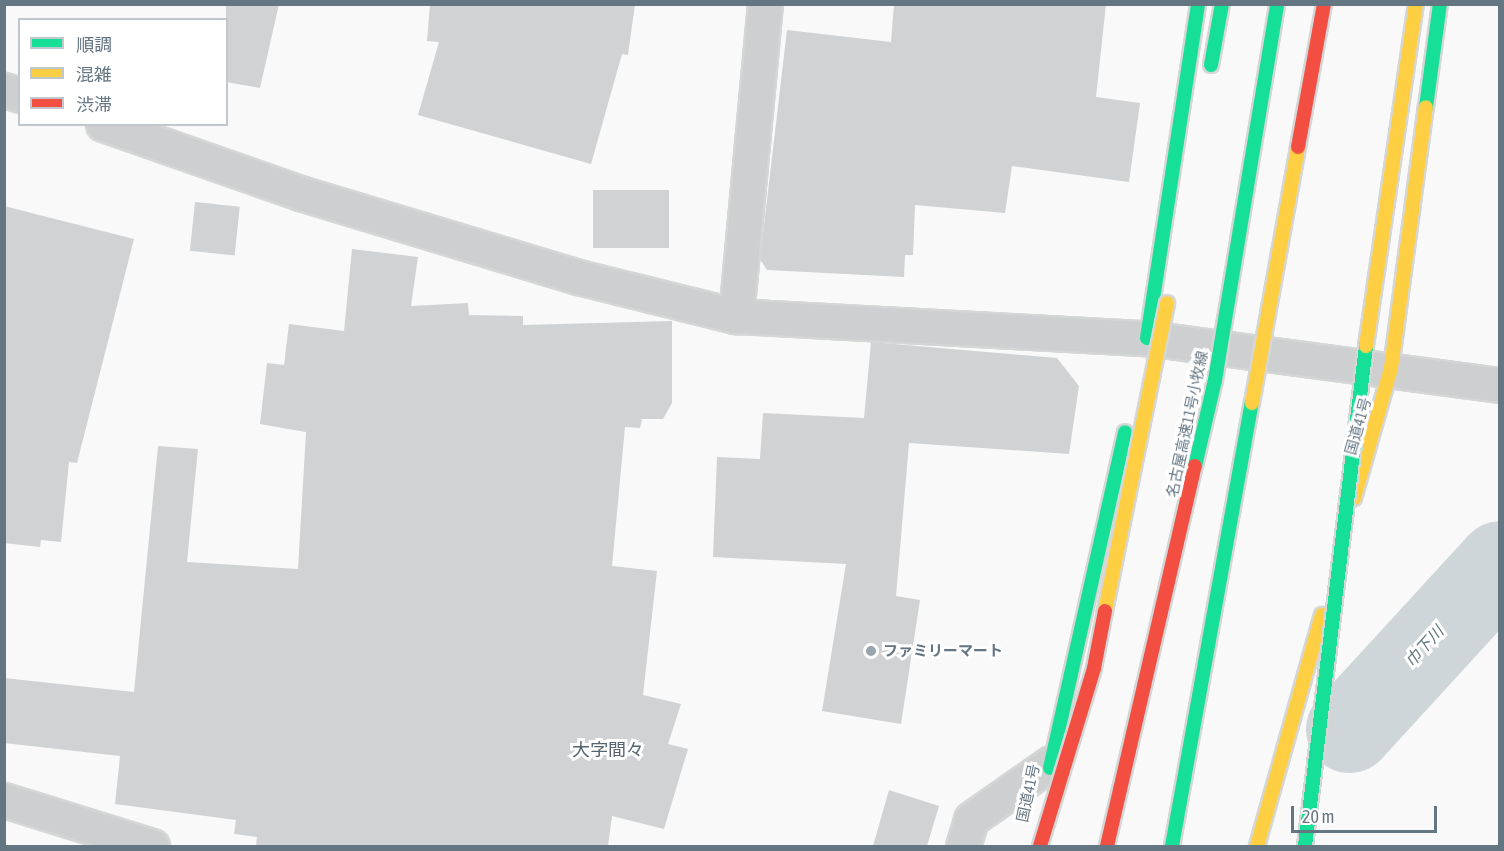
<!DOCTYPE html>
<meta charset="utf-8">
<style>
body{margin:0}
#map{position:relative;width:1504px;height:851px;overflow:hidden;background:#f9f9f9;font-family:"Asap Condensed","Noto Sans JP",sans-serif}
div>[style]{position:absolute}
.river>*{height:87px;margin:-43.5px;padding:0 43.5px;transform-origin:43.5px;border-radius:43.5px;background:#ced6d9}
.building>*{inset:0;background:#d0d2d3;transform-origin:0 0}
.roads{filter:drop-shadow(2px 0 #d5d6d6) drop-shadow(-2px 0 #d5d6d6) drop-shadow(0 2px #d5d6d6) drop-shadow(0 -2px #d5d6d6)}
.street>*{height:33px;margin:-16.5px;padding:0 16.5px;transform-origin:16.5px;border-radius:16.5px;background:#cecfd0}
.fast>*{height:14px;margin:-7px;padding:0 7px;transform-origin:7px;border-radius:7px;background:#16e098}
.slow>*{height:14px;margin:-7px;padding:0 7px;transform-origin:7px;border-radius:7px;background:#ffcf43}
.bridges{filter:drop-shadow(2px 0 #d5d6d6) drop-shadow(-2px 0 #d5d6d6) drop-shadow(0 2px #d5d6d6) drop-shadow(0 -2px #d5d6d6)}
.fast-bridge>*{height:14px;margin:-7px;padding:0 7px;transform-origin:7px;border-radius:7px;background:#16e098}
.slow-bridge>*{height:14px;margin:-7px;padding:0 7px;transform-origin:7px;border-radius:7px;background:#ffcf43}
.jam-bridge>*{height:14px;margin:-7px;padding:0 7px;transform-origin:7px;border-radius:7px;background:#f24e42}
.dots>*{width:16px;height:16px;translate:-50% -50%;box-sizing:border-box;border:3px solid #fff;border-radius:50%}
span{translate:-50% -50%;white-space:nowrap;text-align:center;line-height:1.15;-webkit-text-stroke:6px #fff;paint-order:stroke}
.street-label{font-size:15px;color:#657683}
.poi-label{font-size:15px;color:#657683;font-weight:700}
.left{translate:0 -50%;text-align:left}
.water-label{font-size:16px;color:#60757c;font-style:italic}
.quarter-label{font-size:18px;color:#57646e}
.frame{position:absolute;inset:0;border:6px solid #657683;pointer-events:none}
.legend{position:absolute;left:18px;top:18px;width:210px;height:108px;box-sizing:border-box;background:#fff;border:2px solid #c1c8cd;margin:0;padding:8px 10px;list-style:none;font-size:18px;color:#657683}
.legend li{display:flex;align-items:center;gap:12px;height:30px}
.legend b{width:30px;border:2px solid #c1c8cd}
.scale{position:absolute;left:1291px;top:806px;width:146px;height:27px;box-sizing:border-box;border:3px solid #657683;border-top:0;padding-left:8px;font-size:18px;line-height:21px;white-space:nowrap;color:#657683;-webkit-text-stroke:4px #fff;paint-order:stroke}
</style>
<div id="map">
<div class="river">
<i style="left:1349px;top:729px;width:224px;rotate:-47.5deg"></i>
</div>
<div class="building">
<i style="clip-path:polygon(226px 4px,279px 4px,260px 88px,226px 82px)"></i>
<i style="clip-path:polygon(430px 4px,635px 4px,628px 55px,622px 54px,591px 164px,418px 115px,439px 42px,427px 41px)"></i>
<i style="clip-path:polygon(894px 4px,1106px 4px,1096px 97px,1140px 103px,1129px 182px,1012px 166px,1005px 213px,915px 205px,913px 255px,905px 255px,904px 277px,767px 270px,760px 259px,787px 30px,891px 42px)"></i>
<i style="left:669px;top:190px;width:58px;height:76px;rotate:90deg"></i>
<i style="left:195px;top:202px;width:45px;height:49px;rotate:6deg"></i>
<i style="clip-path:polygon(4px 206px,134px 239px,77px 463px,69px 462px,61px 542px,41px 540px,40px 547px,4px 543px)"></i>
<i style="clip-path:polygon(352px 249px,418px 257px,411px 306px,468px 303px,469px 315px,523px 316px,523px 325px,672px 321px,672px 403px,663px 419px,642px 419px,640px 428px,625px 427px,612px 566px,657px 571px,643px 695px,681px 704px,668px 744px,688px 749px,664px 829px,612px 816px,608px 846px,256px 846px,257px 837px,234px 834px,236px 820px,115px 804px,120px 756px,4px 743px,4px 678px,134px 692px,158px 446px,198px 449px,187px 562px,298px 569px,306px 432px,260px 424px,267px 363px,284px 365px,289px 324px,344px 331px)"></i>
<i style="clip-path:polygon(871px 342px,1057px 358px,1079px 386px,1069px 454px,909px 443px,896px 596px,920px 600px,901px 724px,822px 711px,846px 564px,713px 557px,717px 457px,760px 459px,763px 413px,864px 418px)"></i>
<i style="clip-path:polygon(889px 790px,939px 806px,927px 846px,873px 846px)"></i>
</div>
<div class="roads">
<div class="street">
<i style="left:4px;top:90px;width:17px;rotate:17deg"></i>
<i style="left:103px;top:124px;width:209px;rotate:19.3deg"></i>
<i style="left:300px;top:193px;width:290px;rotate:16.8deg"></i>
<i style="left:578px;top:277px;width:163px;rotate:13.9deg"></i>
<i style="left:736px;top:316px;width:412px;rotate:3.1deg"></i>
<i style="left:1147px;top:338px;width:356px;rotate:7.6deg"></i>
<i style="left:736px;top:316px;width:313px;rotate:-84.7deg"></i>
<i style="left:4px;top:800px;width:155px;rotate:17.3deg"></i>
<i style="left:963px;top:846px;width:28px;rotate:-73deg"></i>
<i style="left:971px;top:819px;width:98px;rotate:-35deg"></i>
</div>
<div class="fast">
<i style="left:1211px;top:65px;width:62px;rotate:-79.8deg"></i>
<i style="left:1426px;top:107px;width:104px;rotate:-82.3deg"></i>
<i style="left:1147px;top:338px;width:338px;rotate:-81.3deg"></i>
<i style="left:1050px;top:768px;width:344px;rotate:-77.4deg"></i>
</div>
<div class="slow">
<i style="left:1354px;top:498px;width:135px;rotate:-74.1deg"></i>
<i style="left:1391px;top:368px;width:263px;rotate:-82.4deg"></i>
<i style="left:1257px;top:846px;width:240px;rotate:-74.3deg"></i>
</div>
</div>
<div class="bridges">
<div class="fast-bridge">
<i style="left:1195px;top:466px;width:88px;rotate:-76.9deg"></i>
<i style="left:1215px;top:380px;width:381px;rotate:-80.6deg"></i>
<i style="left:1172px;top:846px;width:450px;rotate:-79.8deg"></i>
<i style="left:1305px;top:846px;width:504px;rotate:-83.04deg"></i>
</div>
<div class="slow-bridge">
<i style="left:1366px;top:346px;width:346px;rotate:-81.7deg"></i>
<i style="left:1252px;top:403px;width:260px;rotate:-79.8deg"></i>
<i style="left:1105px;top:611px;width:314px;rotate:-78.6deg"></i>
</div>
<div class="jam-bridge">
<i style="left:1298px;top:147px;width:145px;rotate:-79.7deg"></i>
<i style="left:1040px;top:846px;width:186px;rotate:-73.1deg"></i>
<i style="left:1094px;top:668px;width:58px;rotate:-79.1deg"></i>
<i style="left:1107px;top:846px;width:390px;rotate:-77deg"></i>
</div>
</div>
<div class="dots">
<i style="left:871px;top:651px;background:#99a4ac"></i>
</div>
<div class="street-label">
<span style="left:1187px;top:424px;rotate:-78deg">名古屋高速11号小牧線</span>
<span style="left:1358px;top:426px;rotate:-74deg">国道41号</span>
<span style="left:1028px;top:793px;rotate:-78deg">国道41号</span>
</div>
<div class="poi-label">
<span class="left" style="left:883px;top:651px">ファミリーマート</span>
</div>
<div class="water-label">
<span style="left:1424px;top:646px;rotate:-48deg">巾下川</span>
</div>
<div class="quarter-label">
<span style="left:608px;top:750px">大字間々</span>
</div>
<div class="frame"></div>
<ul class="legend">
<li><b style="height:8px;background:#16e098"></b>順調</li>
<li><b style="height:8px;background:#ffcf43"></b>混雑</li>
<li><b style="height:8px;background:#f24e42"></b>渋滞</li>
</ul>
<div class="scale">20 m</div>
</div>
